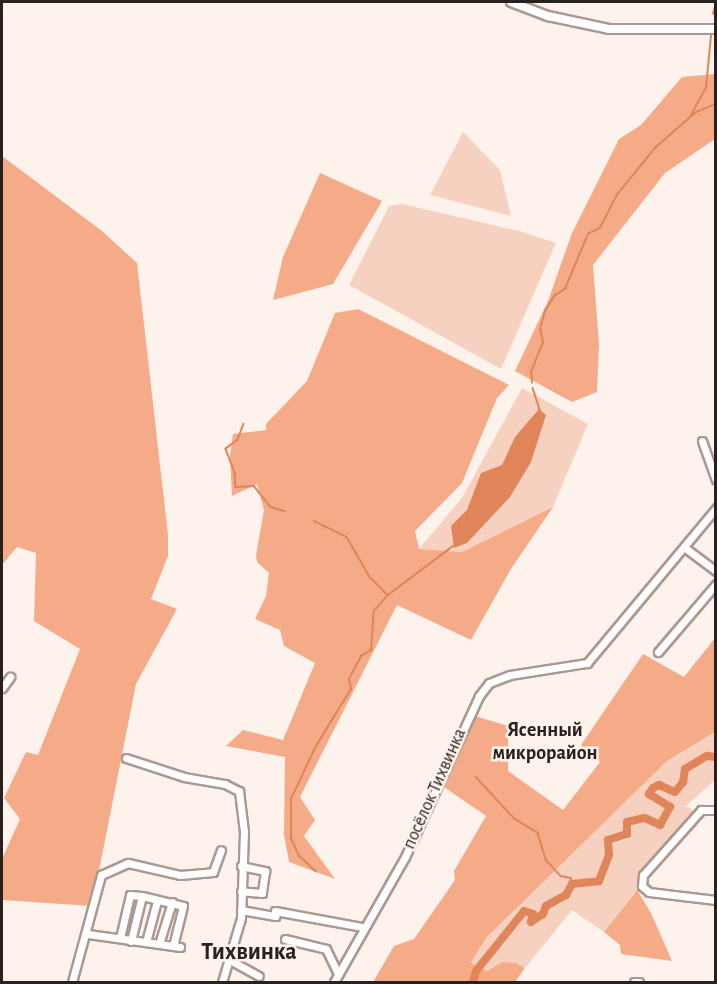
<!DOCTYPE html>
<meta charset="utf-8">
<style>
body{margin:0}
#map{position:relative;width:717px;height:984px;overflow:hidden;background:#fef2ed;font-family:"Alegreya Sans",sans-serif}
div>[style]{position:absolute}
.green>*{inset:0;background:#f7d1c0}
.forest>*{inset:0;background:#f6ab88}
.water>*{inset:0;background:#e0855a}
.stream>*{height:1.5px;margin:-0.75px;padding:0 0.75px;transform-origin:0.75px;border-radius:0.75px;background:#e0855a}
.river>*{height:8px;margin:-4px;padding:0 4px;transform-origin:4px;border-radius:4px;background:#e0855a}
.roads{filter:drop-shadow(2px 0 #ab9991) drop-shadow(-2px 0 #ab9991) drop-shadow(0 2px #ab9991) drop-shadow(0 -2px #ab9991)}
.minor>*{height:7px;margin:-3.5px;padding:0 3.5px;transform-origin:3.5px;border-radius:3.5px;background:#fff}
.major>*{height:8px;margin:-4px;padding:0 4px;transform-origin:4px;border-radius:4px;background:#fff}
span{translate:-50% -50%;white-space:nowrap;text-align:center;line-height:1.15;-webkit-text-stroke:5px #fef2ed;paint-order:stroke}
.street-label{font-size:18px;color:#28211e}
.neighbourhood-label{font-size:20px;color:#28211e;font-weight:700}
.district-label{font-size:24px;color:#28211e;font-weight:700}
.frame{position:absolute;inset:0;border:3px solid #28211e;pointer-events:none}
</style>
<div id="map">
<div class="green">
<i style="clip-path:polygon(463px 132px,500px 170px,511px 216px,430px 195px)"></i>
<i style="clip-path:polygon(402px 204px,519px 231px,556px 243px,501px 369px,349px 285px,389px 206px)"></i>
<i style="clip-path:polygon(522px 388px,588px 424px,553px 507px,462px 552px,419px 549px,462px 498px)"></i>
<i style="clip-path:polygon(715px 732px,715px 780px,686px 806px,694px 811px,691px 818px,604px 932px,572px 910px,525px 968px,502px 962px,487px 971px,471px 964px,486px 938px,667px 761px)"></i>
</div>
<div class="forest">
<i style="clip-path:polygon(715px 74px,715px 139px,665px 173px,593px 265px,599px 344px,597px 392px,572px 402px,515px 371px,548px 301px,572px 233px,619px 139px,641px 125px,682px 77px)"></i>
<i style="clip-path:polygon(2px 156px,102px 231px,137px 263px,168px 535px,168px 556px,151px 599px,177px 609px,136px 684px,92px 906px,2px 900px,2px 859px,20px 819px,4px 798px,26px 752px,38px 755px,80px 649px,34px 621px,36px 553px,17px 547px,2px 565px)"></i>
<i style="clip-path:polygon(320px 173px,382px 201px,333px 284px,273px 300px,283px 257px)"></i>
<i style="clip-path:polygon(358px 309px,509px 385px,497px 398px,462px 483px,415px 531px,419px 549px,462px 552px,553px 507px,511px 569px,471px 640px,397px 605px,300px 797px,315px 820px,304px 836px,335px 879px,289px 862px,284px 835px,285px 757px,226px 746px,243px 730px,283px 740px,315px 663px,284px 646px,280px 630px,255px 619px,266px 596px,269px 573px,257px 562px,256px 555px,264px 510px,257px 484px,232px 496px,230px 456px,233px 434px,266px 430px,266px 424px,307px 381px,335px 313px)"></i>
<i style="clip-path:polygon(715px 638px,715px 732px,667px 761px,486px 938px,471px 963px,487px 971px,502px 962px,516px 963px,525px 968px,515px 982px,373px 982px,394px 946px,414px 939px,455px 880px,454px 871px,486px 816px,444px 787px,472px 715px,508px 726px,508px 771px,563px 810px,600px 762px,581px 745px,643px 654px,684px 677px)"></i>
<i style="clip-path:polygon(637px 890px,651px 913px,672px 961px,621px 954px,620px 945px,604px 932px)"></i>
</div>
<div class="water">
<i style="clip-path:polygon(539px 409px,546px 415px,531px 462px,510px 497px,467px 543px,454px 548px,451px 526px,467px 510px,481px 473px,502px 465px,515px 437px)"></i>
</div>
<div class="stream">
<i style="left:713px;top:14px;width:11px;rotate:-75deg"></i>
<i style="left:691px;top:115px;width:31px;rotate:-61deg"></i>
<i style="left:706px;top:88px;width:52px;rotate:-84.5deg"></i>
<i style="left:532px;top:383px;width:11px;rotate:-95deg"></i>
<i style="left:531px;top:372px;width:32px;rotate:-68deg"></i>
<i style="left:543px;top:342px;width:13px;rotate:-103deg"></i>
<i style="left:540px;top:329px;width:19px;rotate:-74deg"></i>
<i style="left:545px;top:311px;width:19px;rotate:-58deg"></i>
<i style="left:555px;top:295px;width:12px;rotate:-31deg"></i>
<i style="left:565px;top:289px;width:60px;rotate:-67.3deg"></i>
<i style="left:588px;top:234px;width:13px;rotate:-27deg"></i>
<i style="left:600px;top:228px;width:36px;rotate:-63deg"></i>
<i style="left:616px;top:196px;width:63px;rotate:-50.8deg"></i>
<i style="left:656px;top:147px;width:53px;rotate:-41.2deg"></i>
<i style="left:696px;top:112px;width:22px;rotate:-22deg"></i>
<i style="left:533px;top:388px;width:23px;rotate:72deg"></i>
<i style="left:244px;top:424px;width:17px;rotate:111deg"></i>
<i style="left:238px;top:440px;width:15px;rotate:143deg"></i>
<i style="left:226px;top:449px;width:26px;rotate:69deg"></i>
<i style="left:235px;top:473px;width:14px;rotate:86deg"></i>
<i style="left:236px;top:487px;width:18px;rotate:-3deg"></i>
<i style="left:254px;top:486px;width:27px;rotate:51deg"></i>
<i style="left:271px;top:507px;width:14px;rotate:17deg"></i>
<i style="left:314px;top:521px;width:37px;rotate:26deg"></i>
<i style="left:347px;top:537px;width:46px;rotate:60.1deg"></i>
<i style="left:370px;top:577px;width:25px;rotate:45deg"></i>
<i style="left:476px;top:777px;width:57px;rotate:47.1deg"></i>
<i style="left:515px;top:819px;width:27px;rotate:31deg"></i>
<i style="left:538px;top:833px;width:28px;rotate:73deg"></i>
<i style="left:546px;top:860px;width:22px;rotate:47deg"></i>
<i style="left:561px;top:876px;width:10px;rotate:11deg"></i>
<i style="left:571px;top:878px;width:6px;rotate:81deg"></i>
<i style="left:316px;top:872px;width:23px;rotate:-137deg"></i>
<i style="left:299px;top:856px;width:19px;rotate:-115deg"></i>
<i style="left:291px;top:839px;width:40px;rotate:-90deg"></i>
<i style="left:291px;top:799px;width:59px;rotate:-64.7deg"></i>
<i style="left:316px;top:746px;width:67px;rotate:-58.4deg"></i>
<i style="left:351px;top:689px;width:10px;rotate:-101deg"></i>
<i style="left:349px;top:679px;width:26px;rotate:-62deg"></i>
<i style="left:361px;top:656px;width:12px;rotate:-31deg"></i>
<i style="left:371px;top:650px;width:39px;rotate:-86deg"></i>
<i style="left:374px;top:611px;width:21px;rotate:-49deg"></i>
<i style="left:388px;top:595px;width:81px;rotate:-37deg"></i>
</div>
<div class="river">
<i style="left:473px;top:982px;width:11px;rotate:-75deg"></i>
<i style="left:476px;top:971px;width:77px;rotate:-51.3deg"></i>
<i style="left:524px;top:911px;width:9px;rotate:18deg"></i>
<i style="left:533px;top:914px;width:8px;rotate:104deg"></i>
<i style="left:531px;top:922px;width:14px;rotate:-34deg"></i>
<i style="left:543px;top:914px;width:9px;rotate:-69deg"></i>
<i style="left:546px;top:906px;width:23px;rotate:-29deg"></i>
<i style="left:566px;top:895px;width:13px;rotate:-61deg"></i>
<i style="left:572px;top:884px;width:27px;rotate:-6deg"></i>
<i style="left:599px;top:881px;width:28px;rotate:-69deg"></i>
<i style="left:609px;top:855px;width:15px;rotate:-94deg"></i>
<i style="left:608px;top:840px;width:20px;rotate:-18deg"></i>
<i style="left:627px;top:834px;width:12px;rotate:-90deg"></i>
<i style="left:627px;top:822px;width:18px;rotate:-13deg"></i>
<i style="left:645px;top:818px;width:17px;rotate:25deg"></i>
<i style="left:660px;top:825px;width:21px;rotate:-61deg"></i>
<i style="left:670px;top:807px;width:25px;rotate:-148deg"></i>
<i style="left:649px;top:794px;width:7px;rotate:-56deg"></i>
<i style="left:653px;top:788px;width:7px;rotate:-27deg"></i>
<i style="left:659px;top:785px;width:17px;rotate:24deg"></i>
<i style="left:675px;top:792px;width:13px;rotate:-51deg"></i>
<i style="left:683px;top:782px;width:13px;rotate:-81deg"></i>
<i style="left:685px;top:769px;width:26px;rotate:-31deg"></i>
<i style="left:707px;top:756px;width:9px;rotate:6deg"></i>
</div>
<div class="roads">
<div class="minor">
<i style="left:702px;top:441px;width:41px;rotate:70.3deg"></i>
<i style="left:684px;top:547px;width:40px;rotate:37deg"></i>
<i style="left:658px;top:652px;width:89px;rotate:-49.5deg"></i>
<i style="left:2px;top:688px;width:14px;rotate:-54deg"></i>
<i style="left:126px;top:758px;width:61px;rotate:18.1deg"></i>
<i style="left:184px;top:777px;width:42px;rotate:9.7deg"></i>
<i style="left:225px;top:784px;width:16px;rotate:27deg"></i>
<i style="left:239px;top:791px;width:41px;rotate:83deg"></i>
<i style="left:244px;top:832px;width:86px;rotate:92deg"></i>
<i style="left:241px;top:918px;width:67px;rotate:106.5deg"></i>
<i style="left:716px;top:810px;width:15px;rotate:180deg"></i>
<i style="left:701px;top:810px;width:87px;rotate:131.7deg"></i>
<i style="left:643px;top:875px;width:11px;rotate:95deg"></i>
<i style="left:642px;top:886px;width:9px;rotate:41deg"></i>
<i style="left:649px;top:892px;width:67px;rotate:6.8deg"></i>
<i style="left:241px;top:866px;width:25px;rotate:12deg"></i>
<i style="left:265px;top:871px;width:22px;rotate:98deg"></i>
<i style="left:262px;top:893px;width:21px;rotate:-175deg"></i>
<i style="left:241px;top:910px;width:35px;rotate:10deg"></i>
<i style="left:275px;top:916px;width:5px;rotate:-90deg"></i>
<i style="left:275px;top:911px;width:88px;rotate:10.4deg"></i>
<i style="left:88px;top:934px;width:93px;rotate:8deg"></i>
<i style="left:120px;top:938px;width:44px;rotate:-76.9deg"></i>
<i style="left:130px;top:895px;width:12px;rotate:5deg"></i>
<i style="left:142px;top:896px;width:42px;rotate:13.7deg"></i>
<i style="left:183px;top:906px;width:41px;rotate:104deg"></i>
<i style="left:285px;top:939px;width:42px;rotate:13.7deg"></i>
<i style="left:326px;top:949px;width:28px;rotate:64deg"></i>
<i style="left:131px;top:941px;width:46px;rotate:-76.3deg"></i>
<i style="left:146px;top:942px;width:42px;rotate:-75deg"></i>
<i style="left:159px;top:944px;width:44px;rotate:-72.8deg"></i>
<i style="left:228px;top:959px;width:35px;rotate:29deg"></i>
<i style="left:72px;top:982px;width:111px;rotate:-74.8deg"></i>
<i style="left:101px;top:875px;width:30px;rotate:-24deg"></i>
<i style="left:128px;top:863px;width:53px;rotate:13deg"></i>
<i style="left:180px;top:875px;width:33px;rotate:-5deg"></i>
<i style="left:213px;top:872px;width:23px;rotate:-70deg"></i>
<i style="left:334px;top:982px;width:144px;rotate:-60.4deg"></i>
<i style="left:405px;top:857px;width:177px;rotate:-65.3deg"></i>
<i style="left:479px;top:696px;width:16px;rotate:-52deg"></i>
<i style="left:489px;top:683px;width:22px;rotate:-21deg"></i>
<i style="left:510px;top:675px;width:78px;rotate:-8.9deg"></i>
<i style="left:587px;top:663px;width:202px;rotate:-50.2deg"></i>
<i style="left:634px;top:982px;width:5px"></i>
</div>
<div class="major">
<i style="left:511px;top:2px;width:40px;rotate:21deg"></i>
<i style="left:548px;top:16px;width:62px;rotate:12deg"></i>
<i style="left:609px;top:29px;width:107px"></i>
</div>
</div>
<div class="street-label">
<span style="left:435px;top:789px;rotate:-66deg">посёлок Тихвинка</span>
</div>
<div class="neighbourhood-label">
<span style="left:545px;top:742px">Ясенный<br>микрорайон</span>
</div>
<div class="district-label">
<span style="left:249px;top:953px">Тихвинка</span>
</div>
<div class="frame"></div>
</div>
